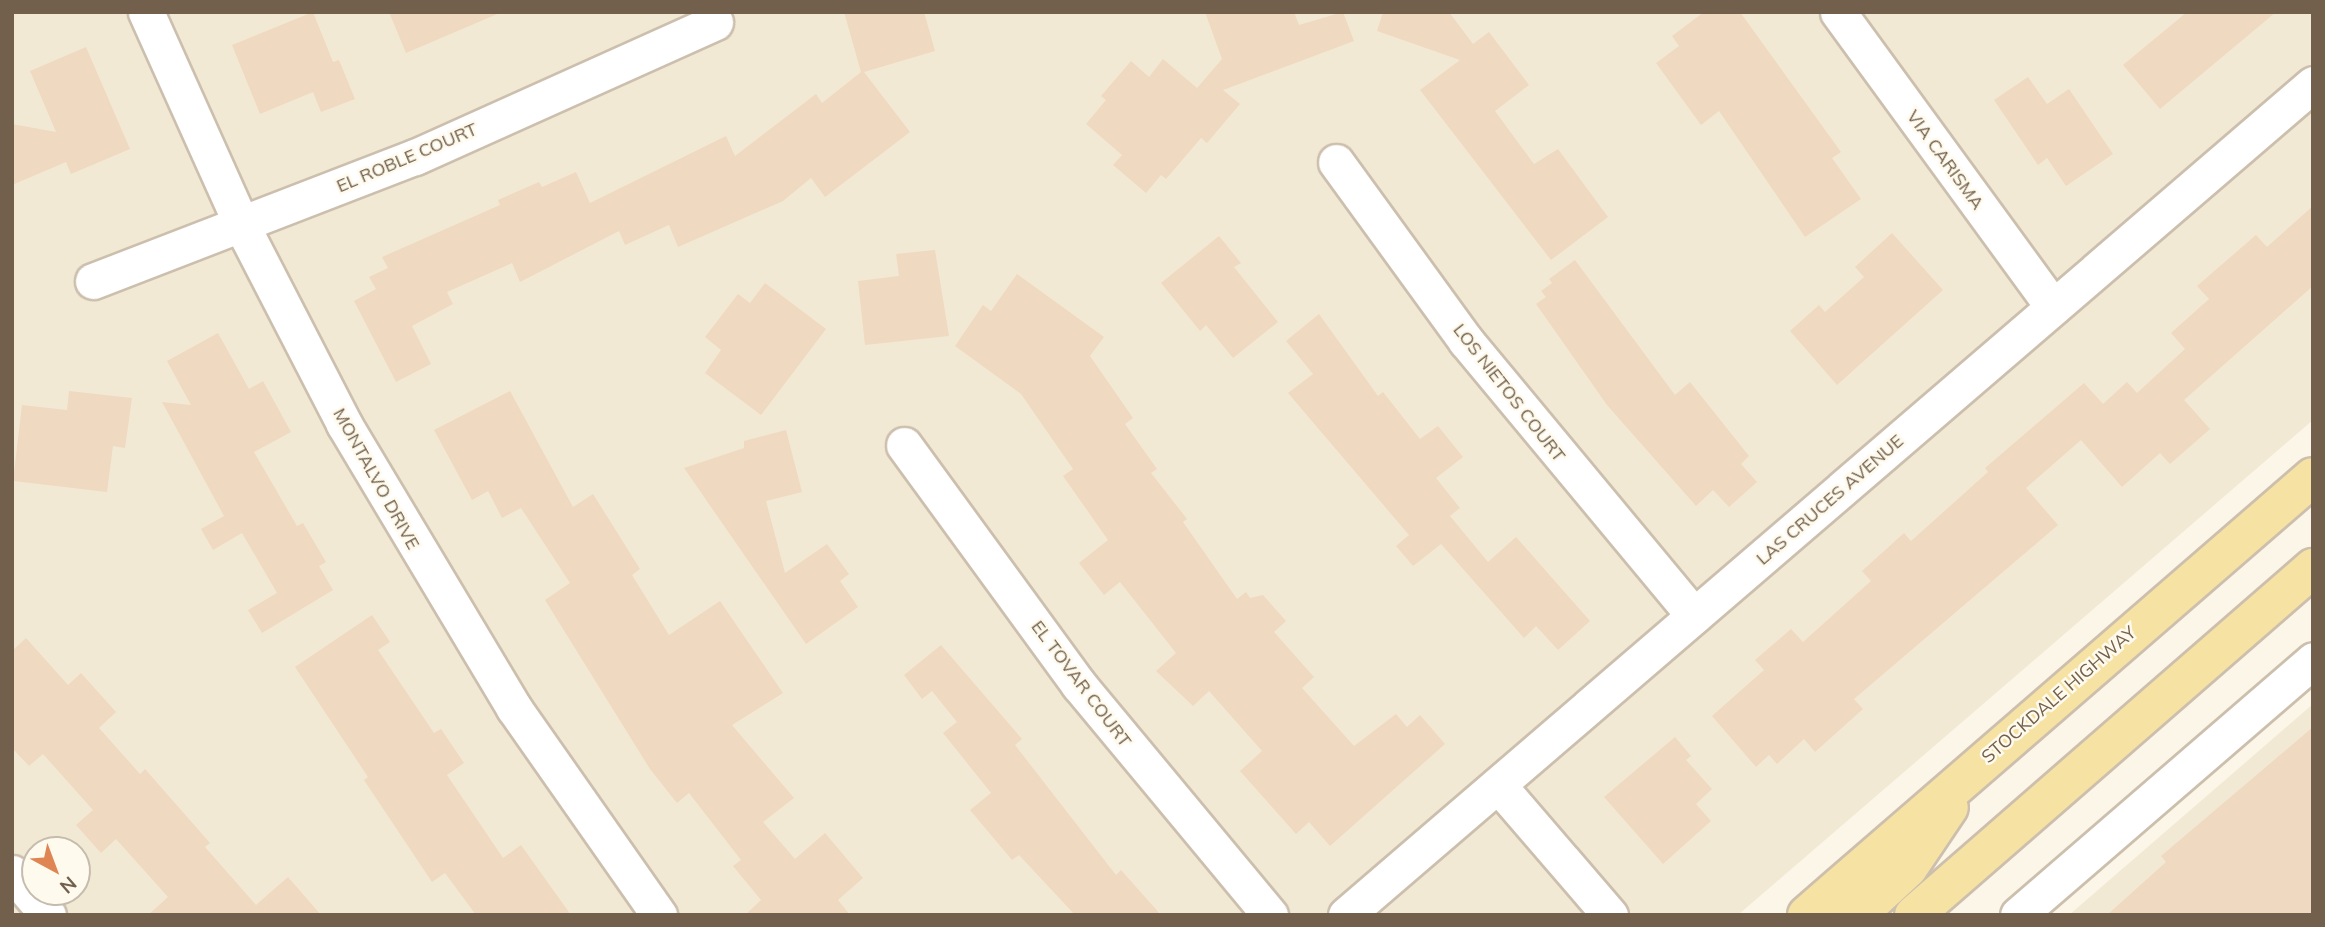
<!DOCTYPE html>
<style>
body{margin:0}
#map{position:relative;width:2325px;height:927px;overflow:hidden;background:#fbf6e7;font-family:Mulish,sans-serif}
div>[style]{position:absolute}
.residential>*{inset:0;background:#f2e9d5}
.building>*{inset:0;background:#efd9c0}
.roads{filter:drop-shadow(2px 0 #ccbfad) drop-shadow(-2px 0 #ccbfad) drop-shadow(0 2px #ccbfad) drop-shadow(0 -2px #ccbfad)}
.minor>*{height:35px;margin:-17.5px;padding:0 17.5px;transform-origin:17.5px;border-radius:17.5px;background:#fff}
.primary>*{height:38px;margin:-19px;padding:0 19px;transform-origin:19px;border-radius:19px;background:#f6e2a3}
span{translate:-50% -50%;white-space:nowrap;text-align:center;line-height:1.15;-webkit-text-stroke:5px #fefaed;paint-order:stroke}
.street-label{font-size:18px;color:#73604c}
.frame{position:absolute;inset:0;border:14px solid #73604c;pointer-events:none}
.north{position:absolute;left:21px;top:836px;width:70px;height:70px;box-sizing:border-box;background:#fefaed;border:2px solid #c6bcad;border-radius:50%;rotate:139deg;font-size:19px;font-weight:700;line-height:28px;text-align:center;color:#73604c}
.north::after{content:'';display:block;margin:auto;width:24px;height:32px;background:#de8553;clip-path:polygon(50% 0,100% 100%,50% 72%,0 100%)}
</style>
<div id="map">
<div class="residential">
<i style="clip-path:polygon(evenodd,12px 12px,2313px 12px,2313px 420px,1738px 915px,12px 915px,12px 12px,35px 850px,77px 850px,77px 892px,35px 892px,35px 850px)"></i>
<i style="clip-path:polygon(2313px 704px,2313px 915px,2069px 915px)"></i>
</div>
<div class="building">
<i style="clip-path:polygon(313px 12px,333px 62px,339px 60px,355px 99px,321px 112px,313px 92px,260px 114px,232px 45px)"></i>
<i style="clip-path:polygon(389px 12px,502px 12px,406px 53px)"></i>
<i style="clip-path:polygon(844px 12px,924px 12px,935px 51px,864px 72px,910px 132px,825px 197px,811px 178px,783px 201px,678px 247px,669px 225px,625px 245px,619px 231px,520px 282px,512px 263px,447px 292px,453px 304px,412px 326px,431px 364px,396px 382px,354px 301px,376px 289px,369px 277px,388px 268px,382px 257px,500px 205px,498px 200px,539px 182px,542px 187px,576px 172px,590px 203px,726px 136px,735px 156px,816px 94px,822px 103px,861px 72px)"></i>
<i style="clip-path:polygon(1205px 12px,1294px 12px,1299px 25px,1343px 12px,1354px 41px,1223px 90px,1240px 104px,1207px 143px,1201px 138px,1166px 179px,1161px 175px,1146px 193px,1113px 165px,1122px 155px,1086px 124px,1106px 100px,1101px 96px,1131px 61px,1149px 77px,1163px 59px,1197px 88px,1222px 59px)"></i>
<i style="clip-path:polygon(1383px 12px,1449px 12px,1473px 44px,1489px 32px,1529px 85px,1495px 111px,1534px 164px,1558px 149px,1608px 217px,1551px 260px,1420px 90px,1460px 60px,1377px 31px)"></i>
<i style="clip-path:polygon(1704px 12px,1740px 12px,1841px 152px,1832px 158px,1861px 199px,1805px 237px,1719px 111px,1701px 125px,1656px 63px,1679px 46px,1672px 36px)"></i>
<i style="clip-path:polygon(2187px 12px,2276px 12px,2160px 109px,2123px 65px)"></i>
<i style="clip-path:polygon(86px 47px,130px 149px,71px 174px,66px 162px,12px 185px,12px 124px,56px 132px,30px 71px)"></i>
<i style="clip-path:polygon(2028px 77px,2047px 104px,2069px 89px,2113px 154px,2066px 186px,2047px 158px,2038px 165px,1994px 100px)"></i>
<i style="clip-path:polygon(2313px 206px,2313px 286px,2184px 400px,2210px 429px,2170px 464px,2160px 453px,2122px 487px,2081px 440px,2026px 488px,2058px 525px,1854px 699px,1863px 709px,1815px 752px,1804px 739px,1777px 764px,1769px 755px,1756px 767px,1712px 716px,1764px 670px,1755px 660px,1791px 629px,1803px 642px,1871px 581px,1862px 571px,1904px 533px,1911px 541px,1988px 472px,1985px 468px,2084px 383px,2103px 404px,2127px 382px,2137px 393px,2185px 349px,2171px 333px,2209px 299px,2197px 286px,2256px 235px,2267px 247px)"></i>
<i style="clip-path:polygon(1892px 233px,1943px 290px,1837px 385px,1790px 331px,1819px 305px,1825px 312px,1864px 277px,1855px 267px)"></i>
<i style="clip-path:polygon(1219px 236px,1241px 263px,1234px 267px,1278px 322px,1233px 358px,1206px 325px,1200px 331px,1161px 283px)"></i>
<i style="clip-path:polygon(935px 250px,949px 336px,865px 345px,858px 281px,899px 276px,896px 254px)"></i>
<i style="clip-path:polygon(1575px 260px,1675px 395px,1690px 382px,1749px 456px,1741px 464px,1757px 482px,1729px 507px,1713px 490px,1696px 506px,1607px 405px,1536px 304px,1546px 297px,1541px 291px,1552px 283px,1549px 279px)"></i>
<i style="clip-path:polygon(1017px 274px,1104px 337px,1090px 356px,1133px 418px,1125px 424px,1157px 469px,1151px 473px,1187px 519px,1183px 522px,1237px 599px,1246px 592px,1250px 598px,1263px 595px,1286px 621px,1274px 632px,1314px 677px,1302px 688px,1354px 746px,1396px 714px,1407px 727px,1420px 715px,1445px 744px,1330px 846px,1309px 822px,1296px 834px,1240px 771px,1262px 751px,1209px 691px,1193px 706px,1156px 671px,1176px 653px,1120px 582px,1104px 595px,1079px 563px,1108px 540px,1063px 476px,1073px 469px,1021px 394px,955px 346px,983px 305px,991px 311px)"></i>
<i style="clip-path:polygon(765px 283px,826px 329px,761px 415px,705px 373px,721px 350px,705px 337px,738px 294px,750px 303px)"></i>
<i style="clip-path:polygon(1319px 314px,1378px 396px,1383px 392px,1420px 439px,1438px 426px,1463px 457px,1436px 478px,1460px 508px,1450px 516px,1488px 562px,1516px 537px,1590px 621px,1558px 650px,1536px 626px,1524px 638px,1441px 544px,1413px 566px,1396px 546px,1409px 535px,1288px 393px,1313px 374px,1286px 341px)"></i>
<i style="clip-path:polygon(218px 333px,249px 389px,263px 381px,291px 432px,254px 452px,297px 526px,303px 523px,326px 562px,319px 566px,333px 590px,262px 633px,248px 610px,277px 593px,242px 533px,213px 550px,201px 529px,224px 516px,162px 402px,191px 405px,167px 361px)"></i>
<i style="clip-path:polygon(69px 391px,132px 398px,125px 448px,113px 446px,107px 492px,13px 481px,22px 405px,67px 410px)"></i>
<i style="clip-path:polygon(510px 391px,573px 507px,593px 494px,640px 569px,632px 575px,669px 635px,720px 601px,783px 693px,732px 725px,794px 798px,763px 822px,795px 859px,825px 833px,863px 878px,838px 900px,850px 915px,745px 915px,761px 900px,733px 866px,741px 860px,689px 793px,677px 803px,650px 769px,545px 600px,570px 583px,521px 508px,502px 518px,488px 491px,472px 500px,434px 430px)"></i>
<i style="clip-path:polygon(786px 430px,802px 492px,766px 501px,785px 573px,827px 544px,849px 574px,840px 581px,858px 607px,806px 644px,684px 468px,744px 448px,744px 441px)"></i>
<i style="clip-path:polygon(372px 615px,390px 642px,378px 650px,434px 733px,441px 729px,464px 763px,447px 775px,503px 858px,521px 845px,571px 915px,476px 915px,445px 873px,432px 882px,364px 780px,368px 777px,295px 667px)"></i>
<i style="clip-path:polygon(26px 638px,68px 685px,81px 673px,116px 712px,99px 728px,140px 774px,145px 769px,210px 843px,205px 847px,256px 905px,288px 877px,321px 915px,148px 915px,168px 897px,116px 839px,101px 853px,76px 825px,93px 810px,43px 754px,29px 766px,12px 748px,12px 651px)"></i>
<i style="clip-path:polygon(941px 645px,1022px 739px,1015px 745px,1116px 875px,1121px 870px,1161px 915px,1075px 915px,1019px 855px,1012px 860px,970px 810px,991px 793px,943px 733px,957px 722px,932px 691px,922px 699px,904px 675px)"></i>
<i style="clip-path:polygon(2313px 727px,2313px 915px,2107px 915px,2166px 862px,2161px 856px)"></i>
<i style="clip-path:polygon(1675px 737px,1691px 756px,1686px 760px,1712px 789px,1696px 804px,1711px 821px,1663px 864px,1604px 797px)"></i>
</div>
<div class="roads">
<div class="minor">
<i style="left:146px;top:12px;width:235px;rotate:65.8deg"></i>
<i style="left:242px;top:226px;width:223px;rotate:62.7deg"></i>
<i style="left:344px;top:424px;width:331px;rotate:59.1deg"></i>
<i style="left:514px;top:708px;width:253px;rotate:55deg"></i>
<i style="left:1838px;top:12px;width:365px;rotate:53.9deg"></i>
<i style="left:1336px;top:162px;width:221px;rotate:54deg"></i>
<i style="left:1466px;top:341px;width:357px;rotate:50.3deg"></i>
<i style="left:93px;top:281px;width:345px;rotate:-21.1deg"></i>
<i style="left:415px;top:157px;width:329px;rotate:-24.2deg"></i>
<i style="left:904px;top:445px;width:297px;rotate:53.9deg"></i>
<i style="left:1079px;top:685px;width:299px;rotate:50.3deg"></i>
<i style="left:1498px;top:785px;width:172px;rotate:49.3deg"></i>
<i style="left:12px;top:873px;width:55px;rotate:49.4deg"></i>
<i style="left:1346px;top:915px;width:1275px;rotate:-40.67deg"></i>
<i style="left:2018px;top:915px;width:390px;rotate:-40.8deg"></i>
</div>
<div class="primary">
<i style="left:1807px;top:915px;width:669px;rotate:-40.88deg"></i>
<i style="left:1857px;top:915px;width:69px;rotate:-42.7deg"></i>
<i style="left:1908px;top:868px;width:73px;rotate:-56.1deg"></i>
<i style="left:1914px;top:915px;width:529px;rotate:-41.01deg"></i>
</div>
</div>
<div class="street-label">
<span style="left:407px;top:158px;rotate:-23deg">EL ROBLE COURT</span>
<span style="left:1945px;top:160px;rotate:54deg">VIA CARISMA</span>
<span style="left:1509px;top:393px;rotate:52deg">LOS NIETOS COURT</span>
<span style="left:376px;top:479px;rotate:61deg">MONTALVO DRIVE</span>
<span style="left:1830px;top:500px;rotate:-41deg">LAS CRUCES AVENUE</span>
<span style="left:1081px;top:684px;rotate:53deg">EL TOVAR COURT</span>
<span style="left:2059px;top:695px;rotate:-41deg">STOCKDALE HIGHWAY</span>
</div>
<div class="frame"></div>
<div class="north">N</div>
</div>
